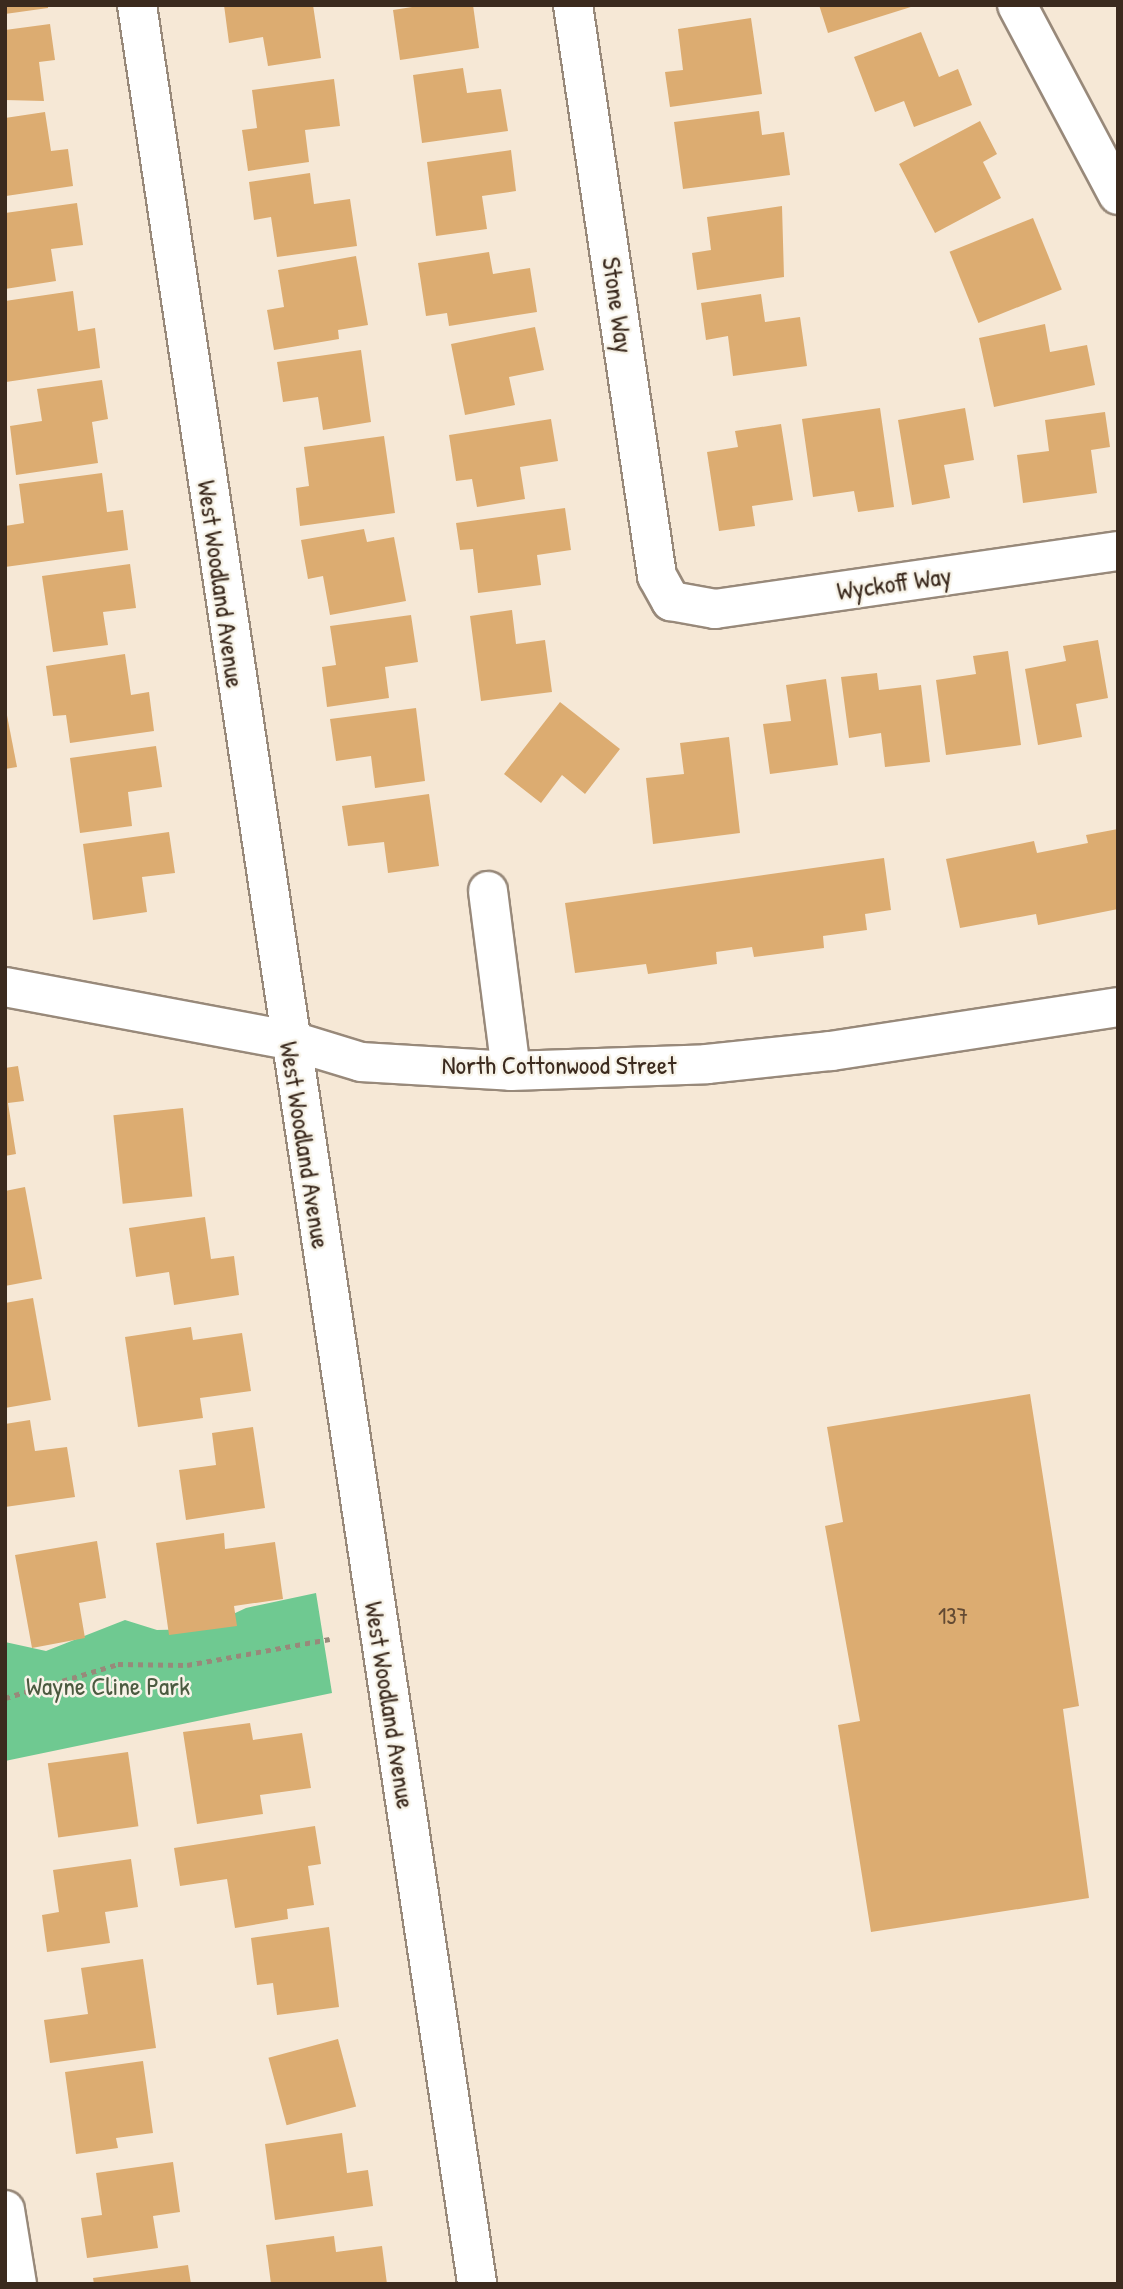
<!DOCTYPE html>
<style>
body{margin:0}
#map{position:relative;width:1123px;height:2289px;overflow:hidden;background:#f6e8d6;font-family:"Patrick Hand",sans-serif}
div>[style]{position:absolute}
.green>*{inset:0;background:#6fc991}
.building>*{inset:0;background:#dcac71;transform-origin:0 0}
.path>*{height:4.5px;margin-top:-2.25px;transform-origin:0;background:repeating-linear-gradient(90deg,#98897a 0 5px,transparent 0 10px)}
.roads{filter:drop-shadow(2px 0 #98897a) drop-shadow(-2px 0 #98897a) drop-shadow(0 2px #98897a) drop-shadow(0 -2px #98897a)}
.minor>*{height:38px;margin:-19px;padding:0 19px;transform-origin:19px;border-radius:19px;background:#fff}
span{translate:-50% -50%;white-space:nowrap;text-align:center;line-height:1.15;-webkit-text-stroke:5px #f7f3e8;paint-order:stroke}
.number-label{font-size:23px;color:#634a33}
.number-label span{-webkit-text-stroke-width:0}
.street-label{font-size:26px;color:#3b2a1e}
.park-label{font-size:26px;color:#4b5a40}
.frame{position:absolute;inset:0;border:7px solid #3b2a1e;pointer-events:none}
</style>
<div id="map">
<div class="green">
<i style="clip-path:polygon(316px 1593px,332px 1693px,5px 1761px,5px 1642px,46px 1651px,125px 1620px,157px 1630px,201px 1629px,246px 1608px)"></i>
</div>
<div class="building">
<i style="clip-path:polygon(5px 5px,48px 5px,48px 8px,5px 14px)"></i>
<i style="clip-path:polygon(224px 5px,313px 5px,321px 58px,268px 66px,263px 37px,229px 43px)"></i>
<i style="clip-path:polygon(425px 5px,473px 5px,479px 48px,400px 60px,393px 10px)"></i>
<i style="clip-path:polygon(819px 5px,914px 5px,914px 6px,828px 33px)"></i>
<i style="clip-path:polygon(751px 18px,762px 94px,670px 107px,665px 72px,683px 70px,678px 29px)"></i>
<i style="clip-path:polygon(50px 24px,55px 60px,39px 62px,44px 101px,5px 100px,5px 30px)"></i>
<i style="clip-path:polygon(921px 32px,939px 77px,958px 69px,972px 105px,914px 127px,904px 101px,875px 112px,854px 57px)"></i>
<i style="clip-path:polygon(463px 68px,467px 93px,501px 89px,508px 131px,422px 143px,413px 75px)"></i>
<i style="clip-path:polygon(334px 79px,340px 126px,305px 130px,309px 162px,248px 171px,242px 130px,257px 128px,252px 90px)"></i>
<i style="clip-path:polygon(759px 111px,762px 135px,784px 132px,790px 175px,683px 189px,674px 122px)"></i>
<i style="clip-path:polygon(45px 112px,51px 151px,68px 149px,73px 186px,6px 196px,5px 118px)"></i>
<i style="clip-path:polygon(980px 121px,997px 154px,983px 162px,1001px 198px,935px 233px,899px 164px)"></i>
<i style="clip-path:polygon(511px 150px,516px 191px,482px 196px,487px 229px,436px 236px,427px 162px)"></i>
<i style="clip-path:polygon(310px 173px,314px 204px,350px 199px,357px 246px,277px 257px,271px 217px,254px 220px,249px 182px)"></i>
<i style="clip-path:polygon(77px 203px,83px 245px,51px 249px,56px 281px,5px 289px,5px 213px)"></i>
<i style="clip-path:polygon(782px 206px,784px 277px,697px 290px,692px 253px,711px 250px,707px 217px)"></i>
<i style="left:1033px;top:218px;width:77px;height:90px;rotate:68deg"></i>
<i style="clip-path:polygon(489px 252px,493px 274px,530px 268px,537px 312px,449px 326px,447px 313px,426px 316px,418px 263px)"></i>
<i style="clip-path:polygon(356px 256px,368px 325px,338px 330px,339px 339px,274px 350px,267px 310px,284px 307px,278px 270px)"></i>
<i style="clip-path:polygon(73px 291px,78px 331px,95px 328px,100px 368px,6px 382px,5px 301px)"></i>
<i style="clip-path:polygon(761px 294px,765px 322px,800px 317px,807px 366px,733px 376px,728px 336px,706px 340px,701px 303px)"></i>
<i style="clip-path:polygon(1045px 324px,1050px 352px,1087px 345px,1095px 385px,994px 407px,979px 338px)"></i>
<i style="clip-path:polygon(535px 327px,544px 370px,509px 377px,515px 405px,465px 415px,451px 344px)"></i>
<i style="clip-path:polygon(361px 350px,371px 422px,323px 430px,318px 397px,283px 402px,277px 362px)"></i>
<i style="clip-path:polygon(102px 380px,108px 419px,92px 422px,98px 463px,16px 475px,10px 426px,42px 421px,37px 389px)"></i>
<i style="clip-path:polygon(880px 408px,894px 507px,858px 512px,854px 491px,813px 497px,802px 419px)"></i>
<i style="clip-path:polygon(965px 408px,974px 460px,944px 465px,950px 498px,912px 505px,898px 420px)"></i>
<i style="clip-path:polygon(1105px 412px,1110px 447px,1091px 450px,1097px 493px,1023px 503px,1017px 455px,1049px 451px,1045px 420px)"></i>
<i style="clip-path:polygon(551px 419px,558px 461px,520px 467px,525px 499px,477px 507px,472px 479px,456px 481px,449px 435px)"></i>
<i style="clip-path:polygon(781px 424px,793px 500px,752px 506px,755px 526px,719px 531px,707px 452px,738px 447px,735px 431px)"></i>
<i style="clip-path:polygon(384px 436px,395px 513px,300px 526px,296px 488px,309px 486px,304px 447px)"></i>
<i style="clip-path:polygon(102px 473px,107px 512px,123px 510px,128px 550px,5px 567px,5px 526px,24px 523px,19px 484px)"></i>
<i style="clip-path:polygon(565px 508px,571px 550px,537px 555px,541px 585px,478px 593px,473px 549px,460px 550px,456px 523px)"></i>
<i style="clip-path:polygon(364px 529px,367px 542px,394px 537px,406px 601px,330px 615px,323px 576px,308px 579px,301px 540px)"></i>
<i style="clip-path:polygon(130px 564px,136px 608px,103px 612px,108px 645px,53px 652px,42px 576px)"></i>
<i style="clip-path:polygon(512px 610px,516px 644px,545px 640px,552px 692px,481px 701px,470px 616px)"></i>
<i style="clip-path:polygon(411px 615px,418px 662px,385px 667px,389px 698px,327px 707px,322px 667px,336px 665px,330px 626px)"></i>
<i style="clip-path:polygon(1098px 640px,1108px 698px,1076px 704px,1082px 737px,1038px 745px,1025px 669px,1066px 661px,1063px 646px)"></i>
<i style="clip-path:polygon(1008px 651px,1021px 745px,946px 755px,936px 680px,976px 674px,973px 656px)"></i>
<i style="clip-path:polygon(125px 654px,131px 695px,149px 692px,154px 731px,70px 743px,66px 715px,53px 716px,46px 666px)"></i>
<i style="clip-path:polygon(877px 673px,879px 690px,921px 685px,930px 762px,885px 767px,881px 733px,849px 738px,841px 677px)"></i>
<i style="clip-path:polygon(826px 679px,838px 765px,770px 774px,763px 724px,791px 721px,786px 685px)"></i>
<i style="clip-path:polygon(560px 702px,620px 749px,585px 794px,562px 775px,541px 803px,504px 774px)"></i>
<i style="clip-path:polygon(5px 705px,17px 767px,5px 769px)"></i>
<i style="clip-path:polygon(416px 708px,425px 781px,375px 788px,371px 756px,336px 761px,330px 719px)"></i>
<i style="clip-path:polygon(729px 737px,740px 833px,653px 844px,646px 778px,684px 774px,680px 743px)"></i>
<i style="clip-path:polygon(156px 746px,162px 787px,128px 792px,132px 826px,80px 833px,70px 758px)"></i>
<i style="clip-path:polygon(429px 794px,439px 866px,388px 873px,384px 842px,348px 846px,342px 806px)"></i>
<i style="clip-path:polygon(1118px 829px,1118px 909px,1038px 925px,1036px 914px,960px 928px,946px 859px,1034px 841px,1037px 853px,1088px 843px,1086px 835px)"></i>
<i style="clip-path:polygon(169px 832px,175px 873px,142px 877px,147px 912px,93px 920px,83px 844px)"></i>
<i style="clip-path:polygon(884px 858px,891px 910px,865px 914px,867px 930px,823px 936px,824px 948px,754px 957px,752px 947px,716px 952px,717px 964px,648px 974px,646px 964px,575px 973px,565px 903px)"></i>
<i style="clip-path:polygon(18px 1066px,24px 1101px,8px 1103px,16px 1154px,5px 1156px,5px 1068px)"></i>
<i style="left:183px;top:1108px;width:89px;height:70px;rotate:84deg"></i>
<i style="clip-path:polygon(25px 1187px,42px 1279px,5px 1286px,5px 1191px)"></i>
<i style="clip-path:polygon(205px 1217px,211px 1259px,234px 1256px,239px 1295px,174px 1305px,169px 1272px,136px 1277px,129px 1228px)"></i>
<i style="clip-path:polygon(33px 1298px,51px 1400px,5px 1408px,5px 1303px)"></i>
<i style="clip-path:polygon(191px 1327px,193px 1340px,242px 1333px,251px 1391px,200px 1398px,203px 1418px,138px 1427px,125px 1337px)"></i>
<i style="clip-path:polygon(1030px 1394px,1079px 1706px,1063px 1709px,1089px 1898px,871px 1932px,838px 1725px,860px 1721px,825px 1526px,843px 1522px,827px 1427px)"></i>
<i style="clip-path:polygon(30px 1420px,35px 1451px,67px 1447px,75px 1497px,5px 1507px,5px 1424px)"></i>
<i style="clip-path:polygon(253px 1427px,265px 1508px,186px 1520px,179px 1470px,216px 1465px,212px 1433px)"></i>
<i style="clip-path:polygon(224px 1533px,225px 1549px,275px 1542px,283px 1599px,234px 1606px,237px 1626px,169px 1635px,156px 1543px)"></i>
<i style="clip-path:polygon(97px 1541px,106px 1598px,79px 1603px,85px 1638px,32px 1648px,15px 1555px)"></i>
<i style="clip-path:polygon(250px 1723px,253px 1740px,302px 1733px,311px 1788px,260px 1795px,263px 1814px,197px 1824px,183px 1732px)"></i>
<i style="left:128px;top:1752px;width:75px;height:81px;rotate:82deg"></i>
<i style="clip-path:polygon(315px 1826px,321px 1864px,308px 1866px,314px 1905px,287px 1909px,288px 1919px,235px 1928px,227px 1879px,180px 1886px,174px 1848px)"></i>
<i style="clip-path:polygon(131px 1859px,138px 1907px,105px 1912px,110px 1943px,47px 1952px,42px 1915px,59px 1912px,53px 1870px)"></i>
<i style="clip-path:polygon(329px 1927px,339px 2007px,277px 2015px,273px 1983px,257px 1985px,251px 1938px)"></i>
<i style="clip-path:polygon(143px 1959px,156px 2048px,50px 2063px,44px 2020px,88px 2014px,81px 1968px)"></i>
<i style="left:338px;top:2039px;width:70px;height:72px;rotate:75deg"></i>
<i style="clip-path:polygon(143px 2061px,153px 2133px,116px 2138px,118px 2148px,76px 2154px,65px 2072px)"></i>
<i style="clip-path:polygon(342px 2133px,347px 2173px,368px 2170px,373px 2206px,275px 2220px,265px 2144px)"></i>
<i style="clip-path:polygon(173px 2162px,180px 2212px,153px 2216px,158px 2248px,87px 2258px,81px 2218px,102px 2215px,96px 2173px)"></i>
<i style="clip-path:polygon(334px 2236px,336px 2252px,382px 2246px,387px 2284px,271px 2284px,266px 2245px)"></i>
<i style="clip-path:polygon(188px 2265px,191px 2284px,94px 2284px,93px 2278px)"></i>
</div>
<div class="path">
<i style="left:5px;top:1698px;width:118px;rotate:-16.7deg"></i>
<i style="left:118px;top:1664px;width:69px;rotate:0.8deg"></i>
<i style="left:187px;top:1665px;width:145px;rotate:-10.3deg"></i>
</div>
<div class="roads">
<div class="minor">
<i style="left:137px;top:5px;width:2304px;rotate:81.51deg"></i>
<i style="left:573px;top:5px;width:577px;rotate:81.63deg"></i>
<i style="left:657px;top:576px;width:29px;rotate:61deg"></i>
<i style="left:671px;top:601px;width:45px;rotate:10.3deg"></i>
<i style="left:715px;top:609px;width:407px;rotate:-8.2deg"></i>
<i style="left:1017px;top:5px;width:215px;rotate:62deg"></i>
<i style="left:488px;top:891px;width:181px;rotate:82.7deg"></i>
<i style="left:5px;top:987px;width:289px;rotate:10.6deg"></i>
<i style="left:289px;top:1040px;width:75px;rotate:17deg"></i>
<i style="left:361px;top:1062px;width:150px;rotate:3.4deg"></i>
<i style="left:511px;top:1071px;width:196px;rotate:-2deg"></i>
<i style="left:707px;top:1064px;width:125px;rotate:-6deg"></i>
<i style="left:831px;top:1051px;width:290px;rotate:-8.7deg"></i>
<i style="left:5px;top:2210px;width:75px;rotate:80.8deg"></i>
</div>
</div>
<div class="number-label">
<span style="left:953px;top:1616px">137</span>
</div>
<div class="street-label">
<span style="left:618px;top:305px;rotate:82deg">Stone Way</span>
<span style="left:894px;top:583px;rotate:-8deg">Wyckoff Way</span>
<span style="left:221px;top:584px;rotate:82deg">West Woodland Avenue</span>
<span style="left:559px;top:1065px">North Cottonwood Street</span>
<span style="left:305px;top:1145px;rotate:81deg">West Woodland Avenue</span>
<span style="left:390px;top:1705px;rotate:81deg">West Woodland Avenue</span>
</div>
<div class="park-label">
<span style="left:108px;top:1686px">Wayne Cline Park</span>
</div>
<div class="frame"></div>
</div>
